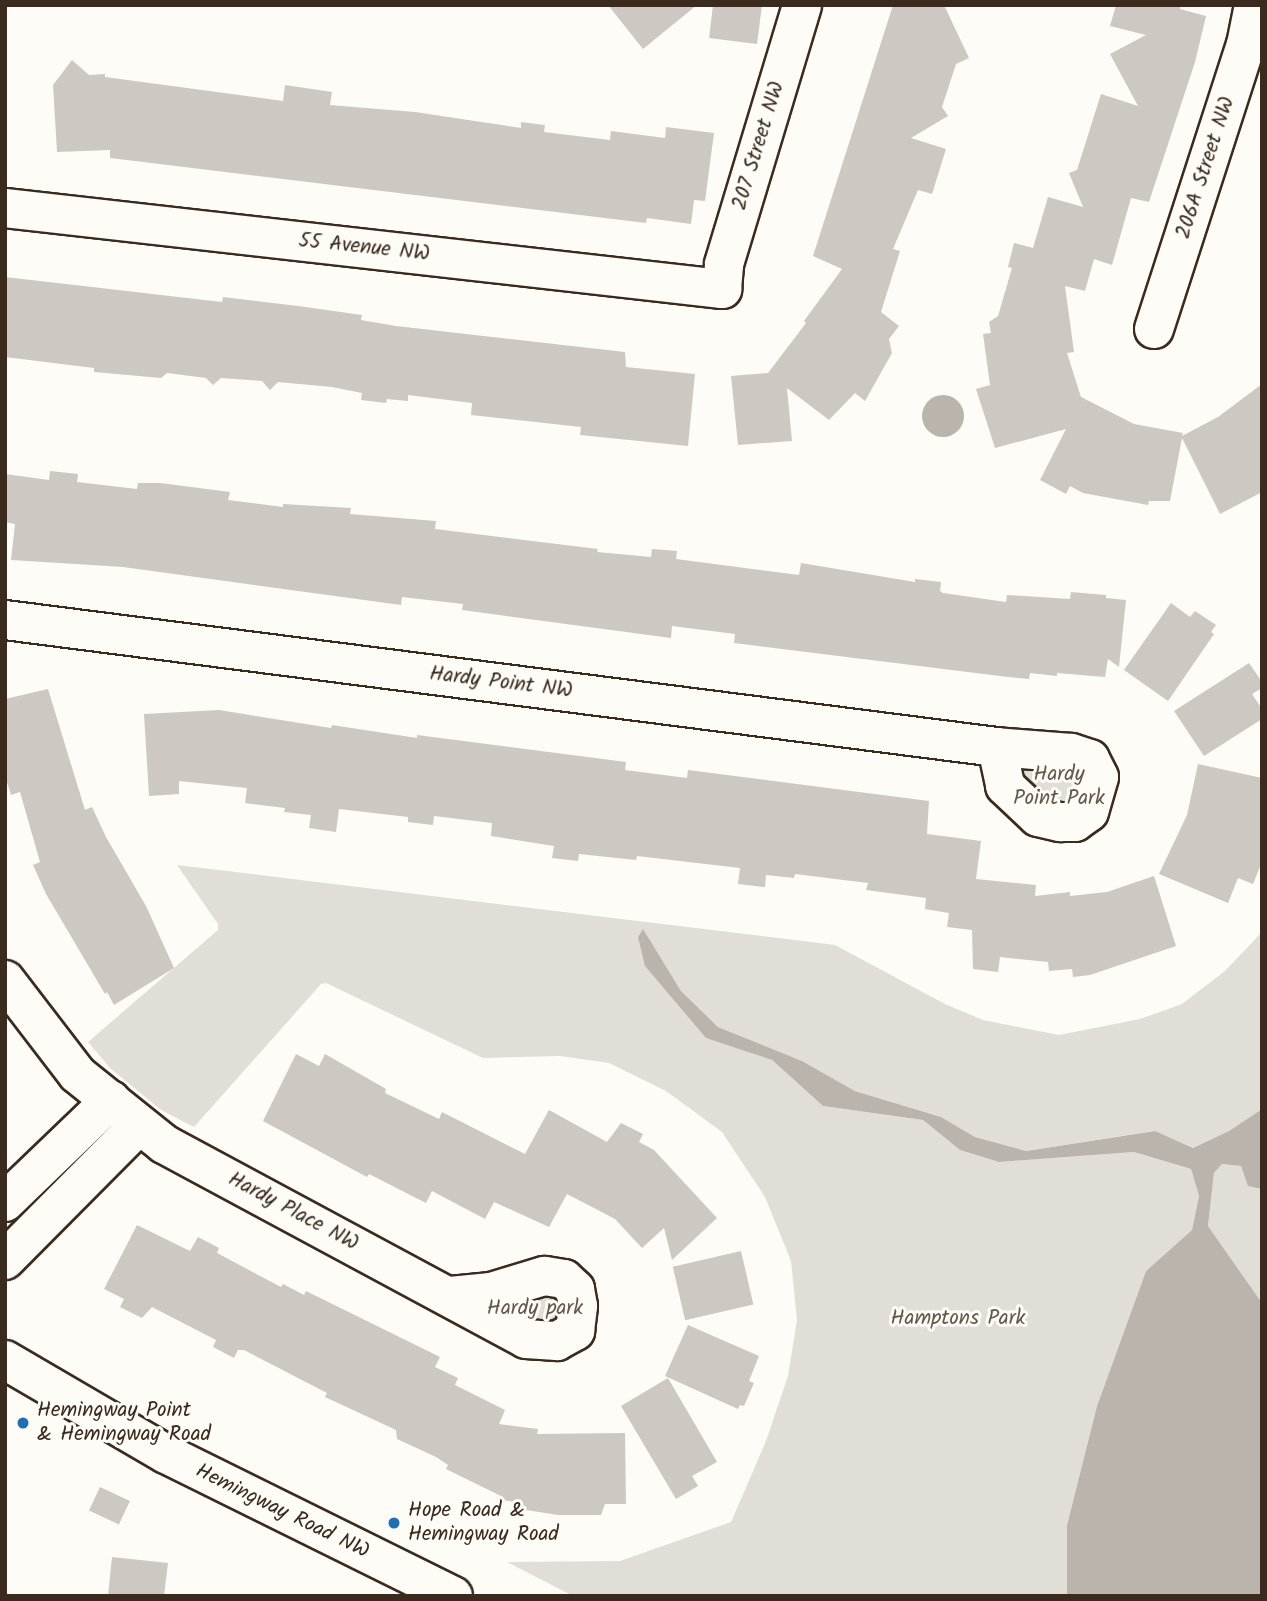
<!DOCTYPE html>
<style>
body{margin:0}
#map{position:relative;width:1267px;height:1601px;overflow:hidden;background:#fdfcf7;font-family:Kalam,sans-serif}
div>[style]{position:absolute}
.green>*{inset:0;background:#e1ded7}
.water>*{inset:0;background:#bbb4ad}
.round{border-radius:50%}
.building>*{inset:0;background:#cdc8c2;transform-origin:0 0}
.roads{filter:drop-shadow(2px 0 #3b2a1e) drop-shadow(-2px 0 #3b2a1e) drop-shadow(0 2px #3b2a1e) drop-shadow(0 -2px #3b2a1e)}
.minor>*{height:38px;margin:-19px;padding:0 19px;transform-origin:19px;border-radius:19px;background:#fdfcf7}
.dots>*{width:19px;height:19px;translate:-50% -50%;box-sizing:border-box;border:4px solid #fdfcf7;border-radius:50%}
span{translate:-50% -50%;white-space:nowrap;text-align:center;line-height:1.15;-webkit-text-stroke:6px #fdfcf7;paint-order:stroke}
.street-label{font-size:21px;color:#3b2a1e}
.park-label{font-size:21px;color:#64574c}
.poi-label{font-size:21px;color:#3b2a1e}
.left{translate:0 -50%;text-align:left}
.frame{position:absolute;inset:0;border:7px solid #3b2a1e;pointer-events:none}
</style>
<div id="map">
<div class="green">
<i style="clip-path:polygon(1009px 757px,1073px 762px,1087px 797px,1049px 813px)"></i>
<i style="clip-path:polygon(177px 865px,835px 945px,945px 1004px,983px 1020px,1059px 1035px,1140px 1019px,1182px 1004px,1225px 971px,1262px 932px,1262px 1109px,1229px 1131px,1193px 1148px,1154px 1131px,1025px 1151px,975px 1137px,941px 1117px,855px 1091px,802px 1061px,718px 1027px,681px 991px,643px 930px,638px 937px,706px 1037px,772px 1060px,823px 1106px,923px 1120px,960px 1150px,999px 1162px,1134px 1152px,1191px 1169px,1199px 1196px,1192px 1230px,1146px 1271px,1097px 1406px,1067px 1525px,1067px 1596px,573px 1596px,507px 1562px,620px 1561px,731px 1522px,766px 1441px,788px 1376px,797px 1320px,791px 1261px,765px 1197px,722px 1132px,666px 1091px,609px 1063px,560px 1056px,483px 1058px,326px 983px,321px 984px,194px 1127px,161px 1110px,110px 1068px,88px 1042px,218px 930px,218px 924px)"></i>
<i style="clip-path:polygon(1222px 1164px,1241px 1166px,1248px 1185px,1262px 1189px,1262px 1303px,1208px 1226px,1214px 1173px)"></i>
<i style="clip-path:polygon(575px 1289px,557px 1341px,476px 1299px)"></i>
</div>
<div class="water">
<i class="round" style="left:922px;top:395px;width:42px;height:42px"></i>
<i style="clip-path:polygon(643px 929px,681px 991px,718px 1027px,802px 1061px,855px 1091px,941px 1117px,975px 1137px,1026px 1151px,1155px 1131px,1193px 1148px,1229px 1131px,1262px 1109px,1262px 1189px,1248px 1186px,1241px 1166px,1222px 1164px,1214px 1173px,1208px 1226px,1262px 1303px,1262px 1596px,1067px 1596px,1067px 1525px,1097px 1406px,1146px 1271px,1192px 1230px,1199px 1196px,1191px 1169px,1134px 1152px,999px 1162px,960px 1150px,923px 1120px,823px 1106px,772px 1060px,706px 1038px,645px 966px,638px 937px)"></i>
</div>
<div class="building">
<i style="clip-path:polygon(608px 5px,697px 5px,643px 49px)"></i>
<i style="clip-path:polygon(713px 5px,762px 5px,757px 44px,709px 38px)"></i>
<i style="clip-path:polygon(893px 5px,944px 5px,969px 58px,956px 64px,942px 107px,948px 116px,911px 138px,946px 149px,932px 194px,918px 190px,893px 249px,900px 251px,881px 312px,899px 326px,889px 339px,892px 353px,865px 401px,855px 393px,829px 420px,787px 388px,792px 441px,738px 445px,731px 376px,768px 373px,806px 323px,804px 321px,842px 269px,813px 256px)"></i>
<i style="clip-path:polygon(1116px 5px,1181px 5px,1180px 9px,1206px 16px,1195px 62px,1149px 202px,1131px 198px,1112px 265px,1094px 259px,1085px 291px,1065px 286px,1074px 352px,1067px 353px,1081px 397px,1134px 424px,1183px 433px,1182px 436px,1218px 417px,1262px 384px,1262px 492px,1220px 514px,1182px 438px,1170px 501px,1149px 501px,1148px 505px,1083px 493px,1070px 486px,1066px 494px,1040px 480px,1066px 429px,995px 448px,976px 389px,990px 385px,983px 334px,991px 333px,989px 322px,998px 316px,1012px 268px,1008px 267px,1014px 243px,1033px 248px,1048px 197px,1083px 207px,1069px 173px,1077px 170px,1101px 94px,1138px 106px,1110px 54px,1146px 35px,1110px 26px)"></i>
<i style="clip-path:polygon(72px 60px,89px 75px,105px 74px,105px 77px,283px 101px,285px 85px,332px 92px,330px 105px,415px 112px,521px 128px,521px 122px,545px 125px,544px 132px,610px 140px,611px 131px,665px 138px,666px 127px,714px 133px,705px 201px,694px 200px,691px 224px,647px 218px,646px 223px,110px 158px,110px 150px,57px 152px,53px 85px)"></i>
<i style="clip-path:polygon(5px 277px,222px 302px,223px 297px,298px 306px,362px 315px,361px 320px,396px 326px,625px 352px,626px 367px,695px 374px,688px 446px,580px 435px,581px 427px,471px 415px,472px 403px,408px 395px,408px 401px,387px 399px,386px 403px,361px 400px,362px 393px,332px 387px,278px 382px,270px 390px,262px 381px,221px 378px,213px 385px,206px 378px,167px 373px,161px 378px,94px 372px,94px 368px,5px 357px)"></i>
<i style="clip-path:polygon(50px 471px,78px 474px,77px 482px,137px 489px,138px 483px,160px 483px,230px 492px,228px 500px,283px 507px,283px 504px,351px 508px,350px 514px,436px 521px,435px 529px,598px 549px,597px 552px,651px 557px,652px 549px,677px 551px,676px 559px,799px 575px,801px 563px,915px 582px,915px 579px,941px 582px,940px 591px,943px 593px,1006px 602px,1007px 595px,1070px 599px,1071px 592px,1106px 595px,1106px 598px,1126px 600px,1119px 667px,1108px 659px,1105px 677px,1057px 673px,1057px 676px,1030px 673px,1029px 679px,1008px 677px,734px 643px,735px 634px,672px 626px,671px 638px,462px 610px,463px 604px,402px 597px,401px 605px,123px 567px,11px 560px,15px 524px,5px 522px,5px 474px,49px 480px)"></i>
<i style="clip-path:polygon(1171px 603px,1190px 617px,1195px 611px,1216px 625px,1211px 632px,1214px 634px,1168px 701px,1124px 670px)"></i>
<i style="clip-path:polygon(1249px 663px,1262px 682px,1262px 688px,1252px 694px,1262px 709px,1262px 719px,1204px 756px,1174px 711px)"></i>
<i style="clip-path:polygon(48px 689px,85px 810px,92px 807px,106px 837px,146px 906px,174px 968px,114px 1005px,107px 992px,105px 994px,46px 894px,33px 865px,40px 862px,20px 792px,11px 795px,5px 776px,5px 699px)"></i>
<i style="clip-path:polygon(219px 710px,331px 728px,332px 725px,417px 738px,417px 735px,626px 762px,625px 770px,687px 778px,688px 770px,929px 801px,927px 834px,981px 841px,976px 879px,1036px 885px,1035px 896px,1070px 892px,1070px 896px,1107px 892px,1154px 876px,1176px 946px,1090px 975px,1073px 977px,1072px 969px,1049px 971px,1048px 962px,1000px 957px,998px 972px,973px 969px,972px 930px,947px 927px,949px 913px,925px 909px,926px 898px,866px 890px,868px 883px,795px 874px,794px 878px,766px 875px,765px 887px,738px 884px,740px 868px,637px 856px,636px 860px,579px 854px,578px 861px,552px 858px,554px 846px,491px 836px,492px 823px,434px 816px,433px 825px,408px 822px,408px 817px,339px 809px,336px 832px,309px 828px,311px 815px,284px 812px,285px 808px,245px 803px,247px 788px,179px 781px,179px 794px,149px 796px,144px 714px)"></i>
<i style="clip-path:polygon(1198px 764px,1262px 778px,1262px 862px,1253px 884px,1238px 878px,1228px 903px,1159px 874px,1187px 815px)"></i>
<i style="clip-path:polygon(296px 1054px,319px 1066px,325px 1054px,386px 1089px,385px 1093px,439px 1119px,442px 1112px,525px 1154px,549px 1110px,607px 1142px,621px 1123px,643px 1134px,639px 1142px,654px 1150px,717px 1218px,672px 1260px,664px 1228px,642px 1248px,615px 1219px,567px 1194px,549px 1227px,494px 1202px,485px 1219px,432px 1191px,426px 1203px,369px 1174px,367px 1177px,263px 1121px)"></i>
<i style="clip-path:polygon(137px 1225px,190px 1251px,198px 1237px,219px 1248px,217px 1253px,281px 1287px,283px 1284px,304px 1295px,306px 1291px,440px 1357px,435px 1367px,458px 1378px,455px 1385px,505px 1410px,499px 1424px,538px 1429px,537px 1434px,625px 1433px,626px 1504px,605px 1504px,601px 1515px,558px 1515px,520px 1509px,521px 1503px,503px 1500px,503px 1497px,446px 1469px,448px 1465px,436px 1457px,397px 1439px,396px 1430px,325px 1397px,327px 1393px,244px 1350px,238px 1350px,234px 1358px,213px 1347px,216px 1340px,152px 1307px,142px 1318px,120px 1307px,124px 1299px,104px 1289px)"></i>
<i style="left:741px;top:1251px;width:55px;height:70px;rotate:77deg"></i>
<i style="clip-path:polygon(688px 1325px,759px 1356px,749px 1381px,754px 1383px,744px 1406px,740px 1405px,738px 1409px,665px 1376px)"></i>
<i style="clip-path:polygon(668px 1378px,717px 1462px,692px 1476px,698px 1486px,676px 1499px,621px 1406px)"></i>
<i style="left:100px;top:1487px;width:33px;height:26px;rotate:25deg"></i>
<i style="clip-path:polygon(112px 1557px,168px 1563px,164px 1596px,108px 1596px)"></i>
</div>
<div class="roads">
<div class="minor">
<i style="left:5px;top:208px;width:722px;rotate:6.45deg"></i>
<i style="left:722px;top:289px;width:25px;rotate:-85deg"></i>
<i style="left:724px;top:264px;width:270px;rotate:-73.2deg"></i>
<i style="left:1154px;top:329px;width:299px;rotate:-72.1deg"></i>
<i style="left:1246px;top:45px;width:41px;rotate:-78.7deg"></i>
<i style="left:5px;top:620px;width:1000px;rotate:7.3deg"></i>
<i style="left:997px;top:747px;width:40px;rotate:78deg"></i>
<i style="left:1005px;top:786px;width:45px;rotate:43.2deg"></i>
<i style="left:1038px;top:817px;width:23px;rotate:13deg"></i>
<i style="left:1060px;top:822px;width:15px"></i>
<i style="left:1075px;top:822px;width:17px;rotate:-36deg"></i>
<i style="left:1089px;top:812px;width:36px;rotate:-74deg"></i>
<i style="left:1099px;top:777px;width:20px;rotate:-117deg"></i>
<i style="left:1090px;top:759px;width:20px;rotate:-162deg"></i>
<i style="left:1071px;top:753px;width:74px;rotate:-175.4deg"></i>
<i style="left:5px;top:980px;width:118px;rotate:52.5deg"></i>
<i style="left:77px;top:1074px;width:112px;rotate:38.8deg"></i>
<i style="left:164px;top:1144px;width:411px;rotate:28.3deg"></i>
<i style="left:526px;top:1339px;width:31px;rotate:4deg"></i>
<i style="left:557px;top:1341px;width:21px;rotate:-29deg"></i>
<i style="left:575px;top:1331px;width:25px;rotate:-83deg"></i>
<i style="left:578px;top:1306px;width:17px;rotate:-100deg"></i>
<i style="left:575px;top:1289px;width:15px;rotate:-138deg"></i>
<i style="left:564px;top:1279px;width:20px;rotate:-171deg"></i>
<i style="left:544px;top:1276px;width:55px;rotate:163.2deg"></i>
<i style="left:491px;top:1292px;width:41px;rotate:174.4deg"></i>
<i style="left:5px;top:1202px;width:147px;rotate:-43.9deg"></i>
<i style="left:5px;top:1260px;width:190px;rotate:-45.2deg"></i>
<i style="left:5px;top:1360px;width:186px;rotate:30.3deg"></i>
<i style="left:166px;top:1454px;width:320px;rotate:26.3deg"></i>
</div>
</div>
<div class="dots">
<i style="left:23px;top:1423px;background:#1f6fb2"></i>
<i style="left:394px;top:1523px;background:#1f6fb2"></i>
</div>
<div class="street-label">
<span style="left:759px;top:146px;rotate:-73deg">207 Street NW</span>
<span style="left:1206px;top:168px;rotate:-72deg">206A Street NW</span>
<span style="left:364px;top:248px;rotate:6deg">55 Avenue NW</span>
<span style="left:501px;top:683px;rotate:7deg">Hardy Point NW</span>
<span style="left:293px;top:1212px;rotate:28deg">Hardy Place NW</span>
<span style="left:282px;top:1512px;rotate:26deg">Hemingway Road NW</span>
</div>
<div class="park-label">
<span style="left:1059px;top:787px">Hardy<br>Point Park</span>
<span style="left:535px;top:1309px">Hardy park</span>
<span style="left:958px;top:1319px">Hamptons Park</span>
</div>
<div class="poi-label">
<span class="left" style="left:37px;top:1423px">Hemingway Point<br>&amp; Hemingway Road</span>
<span class="left" style="left:408px;top:1523px">Hope Road &amp;<br>Hemingway Road</span>
</div>
<div class="frame"></div>
</div>
